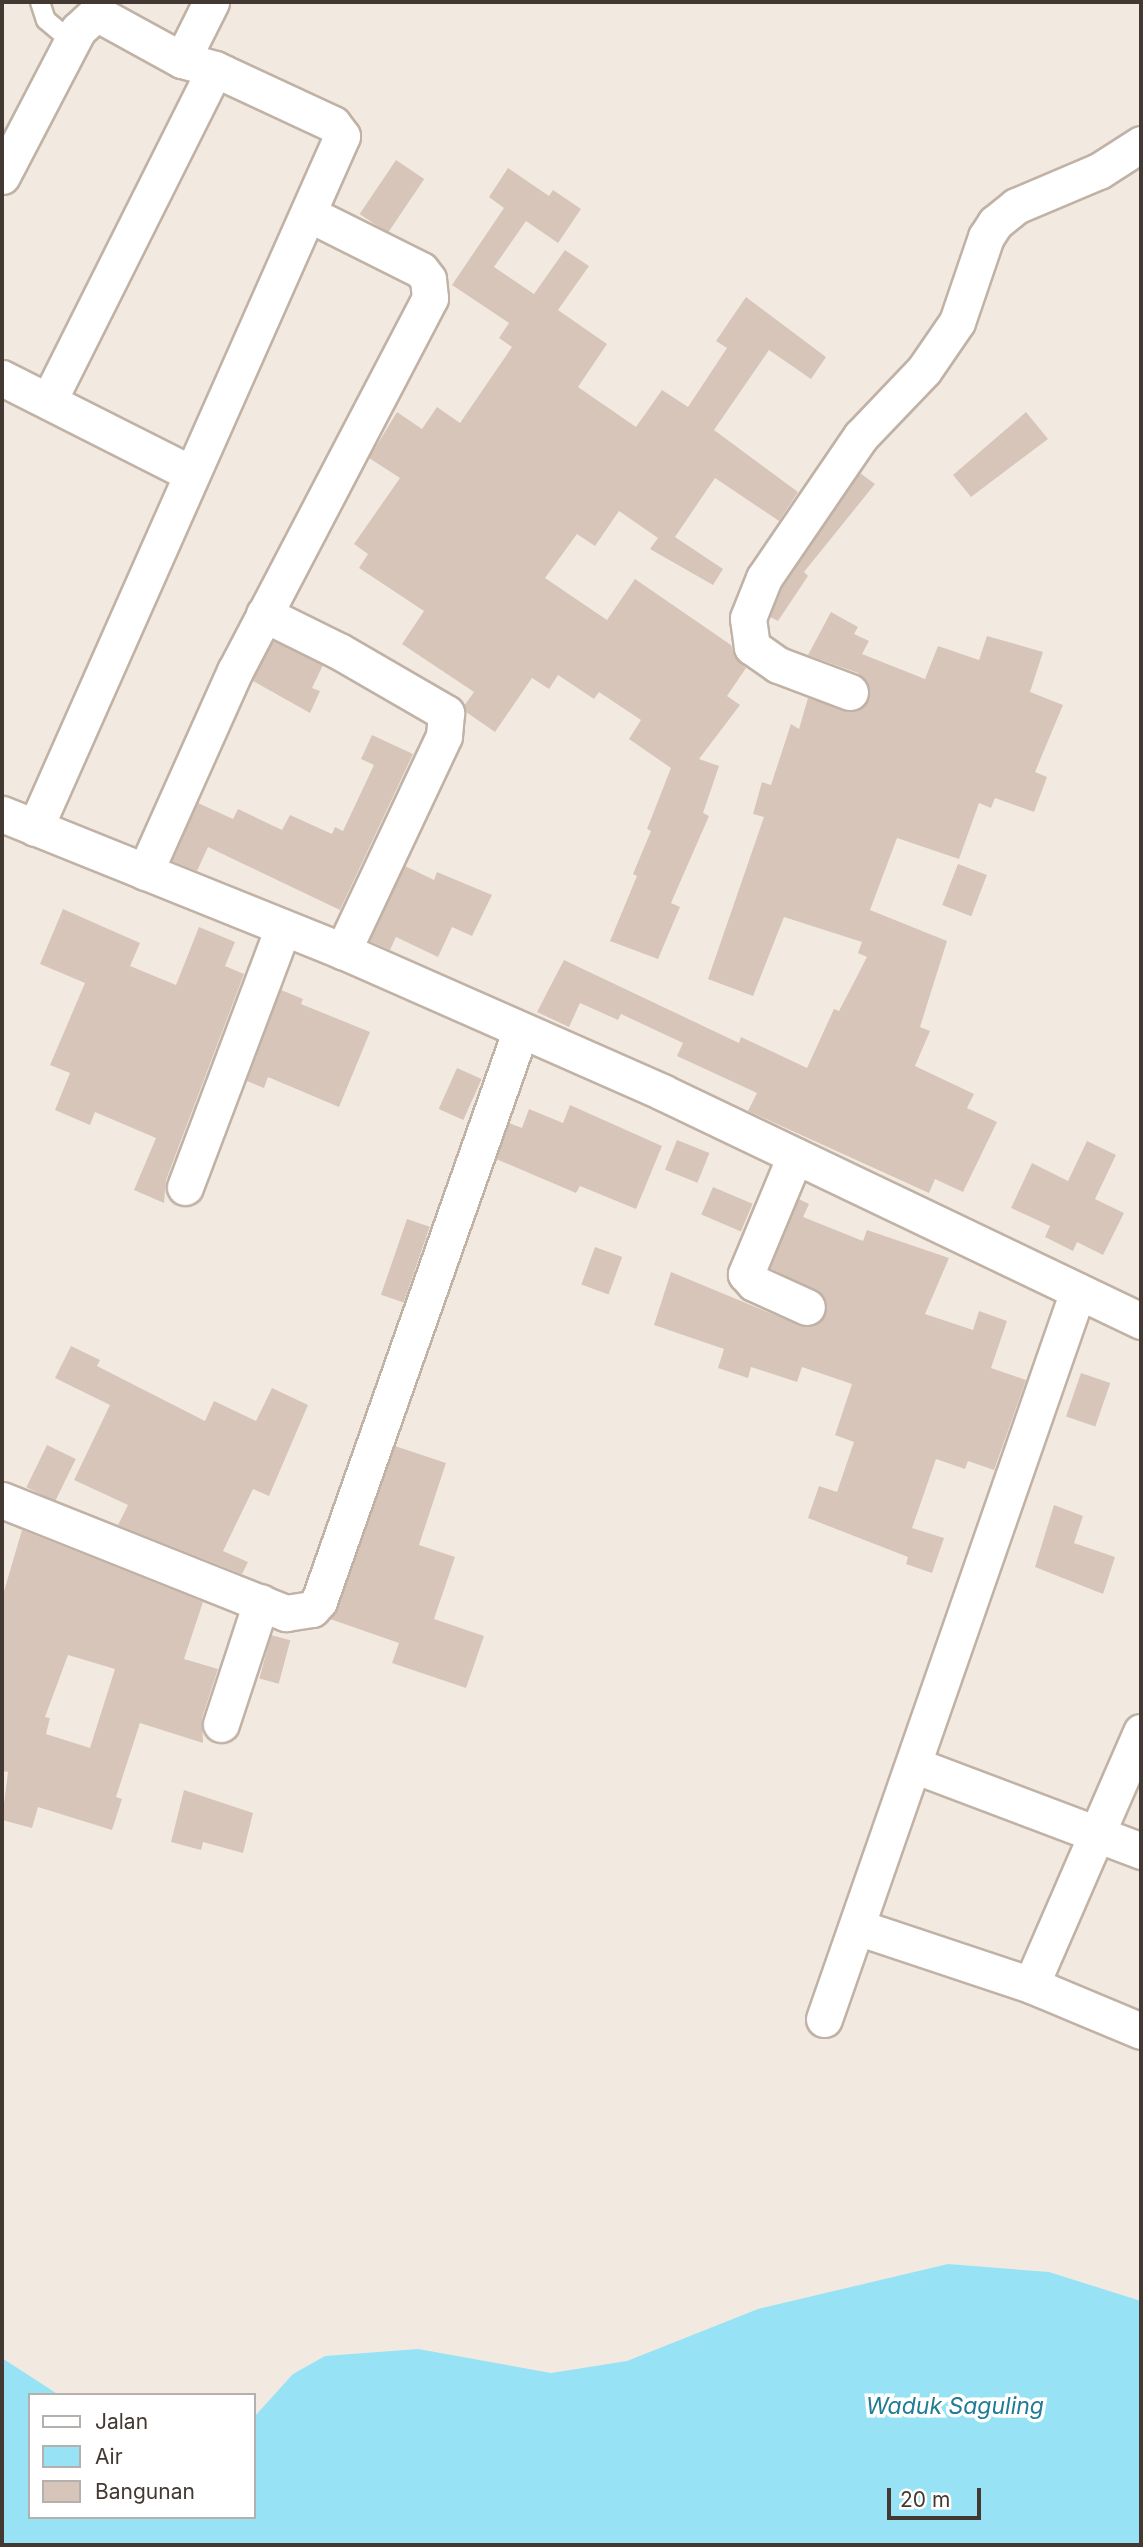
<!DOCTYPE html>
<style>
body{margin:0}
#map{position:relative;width:1143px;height:2547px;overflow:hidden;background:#f2eae1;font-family:Inter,sans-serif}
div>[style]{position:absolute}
.water>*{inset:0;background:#97e3f5}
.building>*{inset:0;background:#d8c5b9;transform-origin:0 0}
.roads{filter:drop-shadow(2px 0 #c1b2a6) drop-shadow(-2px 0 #c1b2a6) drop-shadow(0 2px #c1b2a6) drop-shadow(0 -2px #c1b2a6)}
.lane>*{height:18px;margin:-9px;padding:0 9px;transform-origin:9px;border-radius:9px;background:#fff}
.street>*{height:35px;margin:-17.5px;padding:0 17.5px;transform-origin:17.5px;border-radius:17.5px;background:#fff}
span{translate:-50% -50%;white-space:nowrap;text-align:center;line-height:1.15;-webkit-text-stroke:7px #fff;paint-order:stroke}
.water-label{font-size:23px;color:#207c95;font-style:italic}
.frame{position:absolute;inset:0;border:4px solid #443932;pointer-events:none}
.legend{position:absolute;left:28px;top:2393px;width:228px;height:126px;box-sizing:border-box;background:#fff;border:2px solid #b4b0ad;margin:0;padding:9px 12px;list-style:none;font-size:21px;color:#443932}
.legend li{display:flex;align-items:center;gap:14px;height:35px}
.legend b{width:35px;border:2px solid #b4b0ad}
.scale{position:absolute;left:887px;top:2488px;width:94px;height:32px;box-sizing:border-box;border:4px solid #443932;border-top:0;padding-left:9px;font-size:21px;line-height:24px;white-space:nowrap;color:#443932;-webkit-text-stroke:5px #fff;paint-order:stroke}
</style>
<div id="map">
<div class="water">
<i style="clip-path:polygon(948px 2264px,1049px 2272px,1141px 2301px,1141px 2545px,2px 2545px,2px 2358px,59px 2395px,30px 2395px,30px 2517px,254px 2517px,254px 2417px,293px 2374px,325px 2356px,418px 2349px,551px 2373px,627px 2361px,758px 2309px)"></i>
</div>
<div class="building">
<i style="left:396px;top:160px;width:34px;height:65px;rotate:34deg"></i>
<i style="clip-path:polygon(508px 168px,549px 196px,553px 190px,581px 209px,558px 243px,526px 221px,494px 267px,534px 294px,565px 250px,589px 266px,558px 310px,607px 344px,578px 387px,636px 427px,662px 390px,688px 407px,727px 348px,716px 341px,746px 297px,826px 357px,811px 379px,769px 350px,714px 430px,798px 492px,779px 521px,715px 478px,675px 537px,723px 569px,713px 585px,650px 549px,658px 538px,619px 511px,595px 546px,577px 534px,545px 578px,607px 620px,635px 579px,731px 645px,735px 658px,746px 668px,727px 696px,740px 705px,699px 759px,719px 766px,703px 813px,709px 816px,671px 903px,680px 907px,658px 959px,610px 941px,637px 876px,633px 874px,651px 831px,647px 829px,671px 768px,629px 739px,641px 720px,599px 692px,594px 699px,558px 675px,549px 689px,532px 678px,495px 732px,466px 712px,464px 706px,474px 692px,402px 644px,424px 611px,359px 568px,368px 554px,354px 544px,400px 478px,369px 458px,397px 412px,422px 429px,437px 407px,460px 423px,512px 347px,499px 338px,509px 323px,452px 285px,504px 208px,489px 197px)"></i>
<i style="clip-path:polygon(1026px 412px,1048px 439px,971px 497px,953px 475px)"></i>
<i style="clip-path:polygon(860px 473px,875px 484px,804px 572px,808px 576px,778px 621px,770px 617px,782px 588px)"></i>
<i style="clip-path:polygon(831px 612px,858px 627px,854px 634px,869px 641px,862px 654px,925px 679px,938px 646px,979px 660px,987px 636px,1043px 652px,1030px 692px,1063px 705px,1035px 772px,1047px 777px,1034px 812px,995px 798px,991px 808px,979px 803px,959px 859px,897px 838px,870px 910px,947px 941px,920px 1027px,930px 1031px,915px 1066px,974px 1094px,967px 1108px,997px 1122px,963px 1192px,935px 1179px,929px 1193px,748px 1111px,757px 1093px,677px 1056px,683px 1043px,621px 1014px,618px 1020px,580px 1003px,569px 1027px,537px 1012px,564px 960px,739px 1043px,741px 1037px,807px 1068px,834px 1009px,839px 1011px,867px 957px,858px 953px,862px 942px,784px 917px,753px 996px,708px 979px,764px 817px,753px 814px,762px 782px,771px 785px,791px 724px,799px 729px,808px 698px,853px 712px,869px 698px,866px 680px,858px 673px,808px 655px)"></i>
<i style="clip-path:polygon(273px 641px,323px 665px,312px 688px,320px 691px,310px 713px,253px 681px)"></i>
<i style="clip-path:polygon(372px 735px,413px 754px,340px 910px,208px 847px,197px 871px,172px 861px,198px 803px,233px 819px,238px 809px,282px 830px,290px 815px,332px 834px,335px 827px,343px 831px,374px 765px,361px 759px)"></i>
<i style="left:958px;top:864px;width:31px;height:44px;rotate:21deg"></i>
<i style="clip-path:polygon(405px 866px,434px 880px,437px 872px,492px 895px,472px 936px,452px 927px,438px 957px,396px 937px,390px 950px,370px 941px)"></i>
<i style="clip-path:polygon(63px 909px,140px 943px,130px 966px,176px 985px,199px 927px,235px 942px,225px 966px,244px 974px,166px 1180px,164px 1203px,134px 1190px,156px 1138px,95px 1112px,90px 1125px,55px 1110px,70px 1073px,50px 1065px,85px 983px,40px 964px)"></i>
<i style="clip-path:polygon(281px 990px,303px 999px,301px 1004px,370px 1032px,339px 1107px,268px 1077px,264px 1088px,247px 1081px)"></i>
<i style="left:457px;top:1068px;width:27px;height:45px;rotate:24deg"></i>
<i style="clip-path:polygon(570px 1105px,662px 1146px,636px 1209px,580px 1186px,576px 1193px,496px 1159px,509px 1123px,522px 1128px,529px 1109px,563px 1123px)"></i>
<i style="left:677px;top:1140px;width:35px;height:32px;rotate:22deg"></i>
<i style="clip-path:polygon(1087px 1141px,1116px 1155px,1095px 1199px,1124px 1213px,1103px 1255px,1077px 1242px,1073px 1251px,1045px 1237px,1050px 1226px,1011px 1208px,1032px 1163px,1068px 1181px)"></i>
<i style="left:713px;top:1187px;width:43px;height:30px;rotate:23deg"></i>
<i style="clip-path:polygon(799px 1199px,809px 1204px,803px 1217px,863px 1241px,867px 1230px,949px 1258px,925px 1314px,973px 1330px,979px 1311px,1007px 1321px,991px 1368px,1026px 1380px,994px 1470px,968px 1461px,965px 1469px,936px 1459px,912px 1528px,944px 1538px,932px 1573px,906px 1564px,908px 1557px,808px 1518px,819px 1486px,837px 1492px,854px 1442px,835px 1435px,852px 1384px,802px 1367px,797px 1382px,751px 1367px,748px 1378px,718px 1368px,724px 1349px,654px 1325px,671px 1272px,799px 1325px,819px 1323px,827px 1306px,823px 1295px,770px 1268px)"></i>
<i style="left:407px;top:1219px;width:24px;height:80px;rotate:19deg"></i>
<i style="left:595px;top:1247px;width:29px;height:40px;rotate:20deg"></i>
<i style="clip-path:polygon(71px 1346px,100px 1360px,97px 1366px,205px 1421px,214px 1401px,256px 1421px,272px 1388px,308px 1405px,269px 1496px,253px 1489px,223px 1551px,248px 1562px,242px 1574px,118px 1525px,128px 1505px,74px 1480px,110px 1405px,55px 1378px)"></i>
<i style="left:1081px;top:1373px;width:31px;height:46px;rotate:19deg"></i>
<i style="left:47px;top:1445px;width:32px;height:47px;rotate:26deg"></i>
<i style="clip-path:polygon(395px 1446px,446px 1463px,419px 1545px,455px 1557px,434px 1619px,484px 1636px,466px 1688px,392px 1663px,399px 1643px,330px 1619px,338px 1608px)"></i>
<i style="clip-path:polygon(1054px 1505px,1083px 1516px,1074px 1543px,1115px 1557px,1103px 1594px,1035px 1567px)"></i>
<i style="clip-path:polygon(evenodd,22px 1530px,203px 1602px,184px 1659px,218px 1669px,202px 1718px,203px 1743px,140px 1723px,116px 1797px,122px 1799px,112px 1830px,38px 1807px,32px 1828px,2px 1820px,8px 1772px,2px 1771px,2px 1598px,22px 1530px,68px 1655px,115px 1669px,90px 1748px,46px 1734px,50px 1718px,45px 1717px,68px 1655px)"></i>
<i style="left:271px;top:1635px;width:20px;height:45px;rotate:15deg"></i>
<i style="clip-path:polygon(184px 1790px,253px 1813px,243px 1853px,203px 1842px,201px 1850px,171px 1842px)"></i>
</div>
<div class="roads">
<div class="lane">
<i style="left:40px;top:2px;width:19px;rotate:72deg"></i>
<i style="left:46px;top:20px;width:34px;rotate:40deg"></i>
</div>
<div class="street">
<i style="left:182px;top:60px;width:65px;rotate:-63.4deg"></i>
<i style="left:2px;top:176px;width:165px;rotate:-62.5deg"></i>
<i style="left:78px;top:30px;width:25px;rotate:-43deg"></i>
<i style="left:96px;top:13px;width:98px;rotate:28.7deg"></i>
<i style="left:182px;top:60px;width:34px;rotate:15deg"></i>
<i style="left:215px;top:69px;width:130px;rotate:25deg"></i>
<i style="left:333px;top:124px;width:15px;rotate:53deg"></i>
<i style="left:342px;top:136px;width:757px;rotate:113.92deg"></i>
<i style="left:2px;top:378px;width:211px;rotate:26.8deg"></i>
<i style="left:49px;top:400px;width:370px;rotate:-63.4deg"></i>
<i style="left:264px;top:614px;width:84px;rotate:26.3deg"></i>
<i style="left:339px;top:651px;width:124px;rotate:30.1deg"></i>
<i style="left:446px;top:713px;width:23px;rotate:95deg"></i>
<i style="left:444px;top:736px;width:238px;rotate:115.2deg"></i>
<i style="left:850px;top:692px;width:77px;rotate:-159.4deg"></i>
<i style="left:778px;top:665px;width:32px;rotate:-145deg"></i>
<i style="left:752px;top:647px;width:29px;rotate:-98deg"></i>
<i style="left:748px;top:618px;width:43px;rotate:-68.2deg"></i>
<i style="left:764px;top:578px;width:172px;rotate:-55.7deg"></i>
<i style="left:861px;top:436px;width:91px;rotate:-46.3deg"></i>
<i style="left:924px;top:370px;width:58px;rotate:-55.5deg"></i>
<i style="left:957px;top:322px;width:90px;rotate:-71.2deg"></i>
<i style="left:986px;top:237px;width:17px;rotate:-57deg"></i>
<i style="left:995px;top:223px;width:27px;rotate:-39deg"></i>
<i style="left:1016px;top:206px;width:90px;rotate:-22.9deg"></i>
<i style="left:1099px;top:171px;width:50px;rotate:-32.7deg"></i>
<i style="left:2px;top:814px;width:367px;rotate:21.9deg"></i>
<i style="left:343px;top:951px;width:349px;rotate:23.8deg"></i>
<i style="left:662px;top:1092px;width:531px;rotate:25.55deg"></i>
<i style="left:145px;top:872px;width:220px;rotate:-65.9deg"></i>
<i style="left:235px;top:671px;width:421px;rotate:-62.4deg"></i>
<i style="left:430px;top:298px;width:19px;rotate:-96deg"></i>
<i style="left:428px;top:279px;width:11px;rotate:-128deg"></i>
<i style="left:421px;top:270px;width:125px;rotate:-153.4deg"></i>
<i style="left:795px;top:1156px;width:128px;rotate:112.6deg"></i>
<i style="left:746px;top:1274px;width:12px;rotate:48deg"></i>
<i style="left:754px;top:1283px;width:58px;rotate:24.4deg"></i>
<i style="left:185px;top:1187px;width:277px;rotate:-69.3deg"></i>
<i style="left:2px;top:1500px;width:306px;rotate:21.7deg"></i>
<i style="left:286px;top:1613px;width:26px;rotate:-9deg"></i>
<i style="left:312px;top:1609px;width:11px;rotate:-49deg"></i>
<i style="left:319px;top:1601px;width:603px;rotate:-70.54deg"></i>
<i style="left:221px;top:1724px;width:128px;rotate:-71.8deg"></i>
<i style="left:914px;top:1765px;width:243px;rotate:20.7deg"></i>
<i style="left:857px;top:1927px;width:183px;rotate:18.4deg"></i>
<i style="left:1031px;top:1985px;width:119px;rotate:22.7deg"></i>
<i style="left:1031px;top:1985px;width:276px;rotate:-66.5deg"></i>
<i style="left:824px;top:2019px;width:771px;rotate:-70.77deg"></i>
</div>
</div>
<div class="water-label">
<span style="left:955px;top:2406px">Waduk Saguling</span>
</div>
<div class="frame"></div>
<ul class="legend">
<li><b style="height:9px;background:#fff"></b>Jalan</li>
<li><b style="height:19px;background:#97e3f5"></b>Air</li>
<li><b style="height:19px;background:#d8c5b9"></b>Bangunan</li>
</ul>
<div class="scale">20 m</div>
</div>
